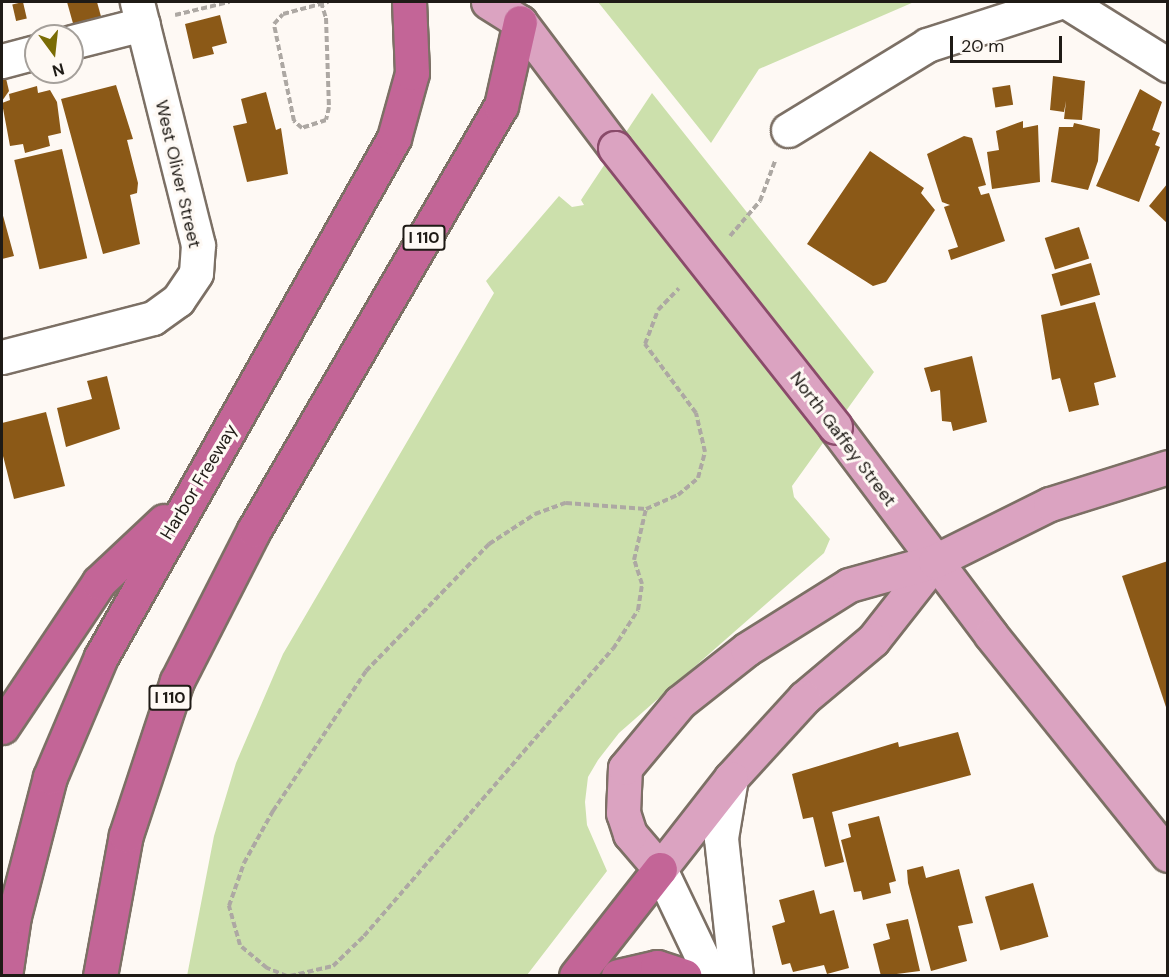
<!DOCTYPE html>
<style>
body{margin:0}
#map{position:relative;width:1169px;height:977px;overflow:hidden;background:#fef9f4;font-family:"DM Sans",sans-serif}
div>[style]{position:absolute}
.green>*{inset:0;background:#cce0ac}
.building>*{inset:0;background:#8b5917;transform-origin:0 0}
.path>*{height:4px;margin-top:-2px;transform-origin:0;background:repeating-linear-gradient(90deg,#ada8a3 0 6px,transparent 0 9px)}
.roads{filter:drop-shadow(2px 0 #7c7065) drop-shadow(-2px 0 #7c7065) drop-shadow(0 2px #7c7065) drop-shadow(0 -2px #7c7065)}
.minor>*{height:33px;margin:-16.5px;padding:0 16.5px;transform-origin:16.5px;border-radius:16.5px;background:#fff}
.major>*{height:33px;margin:-16.5px;padding:0 16.5px;transform-origin:16.5px;border-radius:16.5px;background:#dba3c1}
.highway>*{height:33px;margin:-16.5px;padding:0 16.5px;transform-origin:16.5px;border-radius:16.5px;background:#c36597}
.path-bridge>*{height:4px;margin-top:-2px;transform-origin:0;background:repeating-linear-gradient(90deg,#ada8a3 0 6px,transparent 0 9px)}
.bridges{filter:drop-shadow(2px 0 #8a4b6a) drop-shadow(-2px 0 #8a4b6a) drop-shadow(0 2px #8a4b6a) drop-shadow(0 -2px #8a4b6a)}
.major-bridge>*{height:33px;margin:-16.5px;padding:0 16.5px;transform-origin:16.5px;border-radius:16.5px;background:#dba3c1}
span{translate:-50% -50%;white-space:nowrap;text-align:center;line-height:1.15;-webkit-text-stroke:6px #fef9f4;paint-order:stroke}
.shield-label span{padding:2px 4px;background:#fef9f4;border:2px solid;border-radius:4px;-webkit-text-stroke-width:0}
.shield-label{font-size:16px;color:#1f1b16;font-weight:700}
.street-label{font-size:18px;color:#1f1b16}
.frame{position:absolute;inset:0;border:3px solid #1f1b16;pointer-events:none}
.north{position:absolute;left:24px;top:24px;width:60px;height:60px;box-sizing:border-box;background:#fef9f4;border:2px solid #a5a09b;border-radius:50%;rotate:165deg;font-size:16px;font-weight:700;line-height:24px;text-align:center;color:#1f1b16}
.north::after{content:'';display:block;margin:auto;width:21px;height:27px;background:#7a6c05;clip-path:polygon(50% 0,100% 100%,50% 72%,0 100%)}
.scale{position:absolute;left:950px;top:36px;width:112px;height:27px;box-sizing:border-box;border:3px solid #1f1b16;border-top:0;padding-left:8px;font-size:18px;line-height:21px;white-space:nowrap;color:#1f1b16;-webkit-text-stroke:4px #fef9f4;paint-order:stroke}
</style>
<div id="map">
<div class="green">
<i style="clip-path:polygon(598px 2px,914px 2px,759px 69px,711px 143px)"></i>
<i style="clip-path:polygon(652px 93px,874px 372px,792px 486px,794px 497px,830px 539px,824px 553px,619px 733px,598px 760px,588px 777px,585px 802px,587px 825px,607px 871px,527px 975px,187px 976px,214px 836px,236px 763px,283px 654px,494px 293px,486px 281px,559px 196px,572px 207px,584px 205px,581px 200px)"></i>
</div>
<div class="building">
<i style="left:23px;top:2px;width:17px;height:11px;rotate:77deg"></i>
<i style="clip-path:polygon(67px 2px,97px 2px,102px 20px,74px 27px)"></i>
<i style="clip-path:polygon(220px 15px,227px 43px,212px 47px,214px 54px,193px 59px,185px 24px)"></i>
<i style="clip-path:polygon(4px 70px,9px 91px,2px 101px,2px 71px)"></i>
<i style="clip-path:polygon(1053px 76px,1085px 81px,1082px 120px,1064px 119px,1066px 101px,1064px 112px,1050px 110px)"></i>
<i style="clip-path:polygon(116px 85px,133px 139px,127px 140px,138px 183px,137px 193px,130px 195px,140px 244px,103px 254px,61px 99px)"></i>
<i style="left:1010px;top:85px;width:20px;height:18px;rotate:81deg"></i>
<i style="clip-path:polygon(37px 86px,38px 93px,50px 90px,57px 102px,61px 133px,48px 136px,50px 146px,25px 153px,23px 144px,10px 146px,2px 103px,10px 100px,9px 94px)"></i>
<i style="clip-path:polygon(1140px 89px,1162px 102px,1152px 130px,1160px 133px,1155px 145px,1160px 147px,1139px 202px,1096px 186px)"></i>
<i style="clip-path:polygon(266px 92px,276px 130px,281px 128px,288px 174px,247px 182px,233px 126px,247px 123px,241px 99px)"></i>
<i style="clip-path:polygon(1023px 121px,1023px 128px,1038px 125px,1040px 182px,992px 189px,987px 152px,999px 150px,996px 131px)"></i>
<i style="clip-path:polygon(1074px 123px,1100px 129px,1098px 161px,1088px 190px,1051px 182px,1059px 127px,1073px 127px)"></i>
<i style="clip-path:polygon(964px 136px,972px 138px,986px 185px,978px 187px,981px 195px,989px 193px,1005px 241px,951px 260px,948px 250px,958px 247px,944px 207px,950px 205px,942px 202px,927px 154px)"></i>
<i style="left:62px;top:149px;width:112px;height:49px;rotate:77deg"></i>
<i style="clip-path:polygon(870px 151px,924px 188px,921px 193px,935px 210px,886px 282px,873px 286px,807px 244px)"></i>
<i style="clip-path:polygon(1168px 183px,1168px 224px,1149px 206px)"></i>
<i style="clip-path:polygon(2px 212px,14px 256px,2px 259px)"></i>
<i style="left:1079px;top:227px;width:33px;height:36px;rotate:72deg"></i>
<i style="left:1091px;top:263px;width:33px;height:41px;rotate:74deg"></i>
<i style="clip-path:polygon(1095px 302px,1116px 377px,1094px 383px,1099px 405px,1069px 412px,1060px 378px,1052px 380px,1041px 315px)"></i>
<i style="clip-path:polygon(972px 356px,987px 422px,953px 431px,951px 422px,942px 421px,940px 390px,931px 392px,924px 368px)"></i>
<i style="clip-path:polygon(107px 376px,120px 429px,66px 447px,57px 408px,92px 399px,87px 381px)"></i>
<i style="clip-path:polygon(46px 412px,65px 486px,14px 499px,2px 452px,2px 423px)"></i>
<i style="clip-path:polygon(1168px 561px,1168px 710px,1167px 710px,1122px 576px)"></i>
<i style="clip-path:polygon(958px 732px,971px 775px,832px 812px,844px 862px,825px 867px,813px 817px,803px 819px,792px 774px,898px 742px,899px 747px)"></i>
<i style="clip-path:polygon(879px 816px,896px 881px,889px 883px,891px 893px,863px 900px,861px 891px,854px 892px,841px 840px,851px 837px,848px 824px)"></i>
<i style="clip-path:polygon(923px 866px,926px 878px,959px 869px,973px 923px,958px 926px,967px 961px,931px 971px,908px 883px,907px 870px)"></i>
<i style="left:1033px;top:883px;width:56px;height:50px;rotate:74deg"></i>
<i style="clip-path:polygon(814px 890px,820px 914px,834px 910px,849px 968px,827px 974px,824px 965px,793px 972px,790px 963px,782px 965px,772px 926px,785px 922px,779px 900px)"></i>
<i style="clip-path:polygon(908px 919px,920px 971px,881px 976px,873px 944px,890px 939px,886px 924px)"></i>
</div>
<div class="path">
<i style="left:321px;top:2px;width:17px;rotate:73deg"></i>
<i style="left:175px;top:15px;width:56px;rotate:-13.5deg"></i>
<i style="left:730px;top:236px;width:46px;rotate:-49.4deg"></i>
<i style="left:760px;top:201px;width:43px;rotate:-69.4deg"></i>
<i style="left:287px;top:976px;width:22px;rotate:-158deg"></i>
<i style="left:267px;top:968px;width:35px;rotate:-140deg"></i>
<i style="left:240px;top:945px;width:41px;rotate:-105.8deg"></i>
<i style="left:229px;top:906px;width:46px;rotate:-70.8deg"></i>
<i style="left:244px;top:863px;width:60px;rotate:-60.9deg"></i>
<i style="left:273px;top:811px;width:168px;rotate:-56.4deg"></i>
<i style="left:366px;top:671px;width:177px;rotate:-45.9deg"></i>
<i style="left:489px;top:544px;width:55px;rotate:-33.1deg"></i>
<i style="left:535px;top:514px;width:33px;rotate:-20deg"></i>
<i style="left:566px;top:503px;width:80px;rotate:4.3deg"></i>
<i style="left:646px;top:509px;width:35px;rotate:-24deg"></i>
<i style="left:678px;top:495px;width:26px;rotate:-40deg"></i>
<i style="left:698px;top:478px;width:27px;rotate:-75deg"></i>
<i style="left:705px;top:452px;width:40px;rotate:-103deg"></i>
<i style="left:696px;top:413px;width:86px;rotate:-126.5deg"></i>
<i style="left:645px;top:344px;width:36px;rotate:-69deg"></i>
<i style="left:658px;top:310px;width:30px;rotate:-46deg"></i>
<i style="left:290px;top:976px;width:44px;rotate:-13.1deg"></i>
<i style="left:333px;top:966px;width:43px;rotate:-44.1deg"></i>
<i style="left:364px;top:936px;width:380px;rotate:-49.1deg"></i>
<i style="left:613px;top:649px;width:46px;rotate:-57.3deg"></i>
<i style="left:638px;top:610px;width:26px;rotate:-81deg"></i>
<i style="left:642px;top:584px;width:25px;rotate:-108deg"></i>
<i style="left:634px;top:560px;width:52px;rotate:-76.8deg"></i>
</div>
<div class="roads">
<div class="minor">
<i style="left:1067px;top:2px;width:119px;rotate:32deg"></i>
<i style="left:72px;top:42px;width:73px;rotate:-14.2deg"></i>
<i style="left:2px;top:61px;width:35px;rotate:-15deg"></i>
<i style="left:788px;top:130px;width:163px;rotate:-31.4deg"></i>
<i style="left:927px;top:45px;width:140px;rotate:-17.9deg"></i>
<i style="left:2px;top:357px;width:156px;rotate:-14.5deg"></i>
<i style="left:153px;top:318px;width:31px;rotate:-36deg"></i>
<i style="left:178px;top:300px;width:32px;rotate:-56deg"></i>
<i style="left:196px;top:273px;width:28px;rotate:-86deg"></i>
<i style="left:198px;top:245px;width:251px;rotate:-104.1deg"></i>
<i style="left:731px;top:778px;width:61px;rotate:99.5deg"></i>
<i style="left:721px;top:838px;width:139px;rotate:83.8deg"></i>
<i style="left:660px;top:869px;width:119px;rotate:64.5deg"></i>
</div>
<div class="major">
<i style="left:488px;top:2px;width:38px;rotate:32deg"></i>
<i style="left:520px;top:22px;width:158px;rotate:53deg"></i>
<i style="left:835px;top:427px;width:260px;rotate:53.1deg"></i>
<i style="left:991px;top:635px;width:282px;rotate:51.2deg"></i>
<i style="left:935px;top:561px;width:100px;rotate:128.1deg"></i>
<i style="left:873px;top:640px;width:90px;rotate:140deg"></i>
<i style="left:804px;top:698px;width:108px;rotate:132.4deg"></i>
<i style="left:731px;top:778px;width:115px;rotate:128deg"></i>
<i style="left:660px;top:869px;width:46px;rotate:-130.6deg"></i>
<i style="left:630px;top:834px;width:22px;rotate:-108deg"></i>
<i style="left:623px;top:813px;width:45px;rotate:-87.5deg"></i>
<i style="left:625px;top:768px;width:86px;rotate:-50.2deg"></i>
<i style="left:680px;top:702px;width:85px;rotate:-38.3deg"></i>
<i style="left:747px;top:649px;width:120px;rotate:-32.1deg"></i>
<i style="left:849px;top:585px;width:89px;rotate:-15.6deg"></i>
<i style="left:935px;top:561px;width:128px;rotate:-26.4deg"></i>
<i style="left:1050px;top:504px;width:124px;rotate:-17.4deg"></i>
</div>
<div class="highway">
<i style="left:2px;top:727px;width:174px;rotate:-56.2deg"></i>
<i style="left:99px;top:582px;width:89px;rotate:-43.2deg"></i>
<i style="left:5px;top:976px;width:61px;rotate:-81.5deg"></i>
<i style="left:14px;top:916px;width:144px;rotate:-75.5deg"></i>
<i style="left:50px;top:777px;width:130px;rotate:-67deg"></i>
<i style="left:101px;top:657px;width:596px;rotate:-60.55deg"></i>
<i style="left:394px;top:138px;width:67px;rotate:-74.5deg"></i>
<i style="left:412px;top:73px;width:71px;rotate:-92.4deg"></i>
<i style="left:100px;top:976px;width:143px;rotate:-79.6deg"></i>
<i style="left:126px;top:835px;width:162px;rotate:-71.7deg"></i>
<i style="left:177px;top:681px;width:169px;rotate:-63deg"></i>
<i style="left:254px;top:530px;width:491px;rotate:-59.8deg"></i>
<i style="left:501px;top:106px;width:86px;rotate:-77.3deg"></i>
<i style="left:576px;top:976px;width:136px;rotate:-51.9deg"></i>
<i style="left:618px;top:976px;width:40px;rotate:-13deg"></i>
<i style="left:657px;top:967px;width:29px;rotate:18deg"></i>
</div>
</div>
<div class="path-bridge">
<i style="left:326px;top:18px;width:89px;rotate:88.1deg"></i>
<i style="left:329px;top:107px;width:13px;rotate:103deg"></i>
<i style="left:326px;top:120px;width:25px;rotate:162deg"></i>
<i style="left:302px;top:128px;width:11px;rotate:-139deg"></i>
<i style="left:294px;top:121px;width:99px;rotate:-101.7deg"></i>
<i style="left:274px;top:24px;width:13px;rotate:-48deg"></i>
<i style="left:283px;top:14px;width:47px;rotate:-14.9deg"></i>
</div>
<div class="bridges">
<div class="major-bridge">
<i style="left:615px;top:148px;width:355px;rotate:51.7deg"></i>
</div>
</div>
<div class="shield-label">
<span style="left:424px;top:238px">I 110</span>
<span style="left:170px;top:698px">I 110</span>
</div>
<div class="street-label">
<span style="left:178px;top:174px;rotate:77deg">West Oliver Street</span>
<span style="left:843px;top:439px;rotate:53deg">North Gaffey Street</span>
<span style="left:199px;top:482px;rotate:-59deg">Harbor Freeway</span>
</div>
<div class="frame"></div>
<div class="north">N</div>
<div class="scale">20 m</div>
</div>
